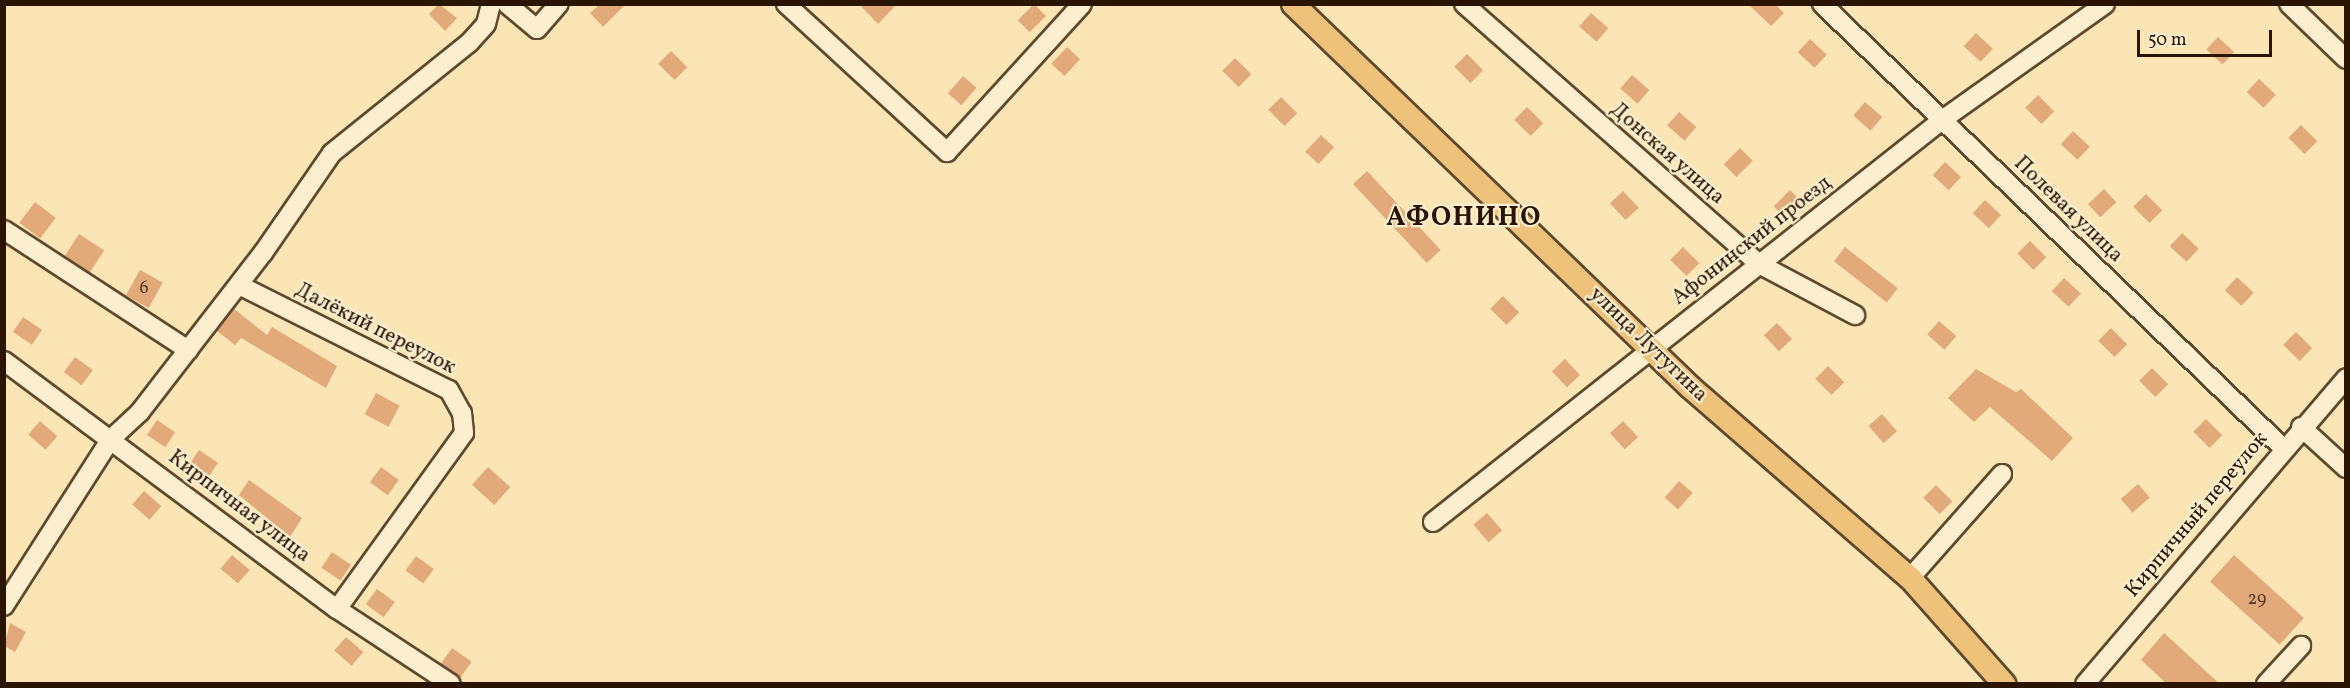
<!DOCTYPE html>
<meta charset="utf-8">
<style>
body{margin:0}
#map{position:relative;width:2350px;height:688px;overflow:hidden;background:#fbe5b5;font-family:Vollkorn,serif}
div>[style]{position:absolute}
.building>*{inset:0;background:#e2aa7a;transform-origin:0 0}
.roads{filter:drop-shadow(2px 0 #5f492e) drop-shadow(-2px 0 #5f492e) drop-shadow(0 2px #5f492e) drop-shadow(0 -2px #5f492e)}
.minor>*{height:18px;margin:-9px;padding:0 9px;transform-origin:9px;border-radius:9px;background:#fceecf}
.major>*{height:22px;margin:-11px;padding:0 11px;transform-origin:11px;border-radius:11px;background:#eec27a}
span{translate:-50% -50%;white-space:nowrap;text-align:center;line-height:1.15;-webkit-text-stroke:4.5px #fceecf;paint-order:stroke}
.number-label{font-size:18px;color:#593a1f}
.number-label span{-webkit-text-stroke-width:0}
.street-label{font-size:21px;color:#2b1501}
.district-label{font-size:27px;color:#2b1501;font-weight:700;letter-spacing:1.5px}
.frame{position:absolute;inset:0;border:6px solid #2b1501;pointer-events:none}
.scale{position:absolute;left:2137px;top:30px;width:135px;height:27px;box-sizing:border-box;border:3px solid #2b1501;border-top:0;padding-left:8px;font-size:18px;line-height:21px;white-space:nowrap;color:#2b1501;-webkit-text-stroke:4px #fceecf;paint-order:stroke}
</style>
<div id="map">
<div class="building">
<i style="clip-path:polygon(439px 4px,457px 18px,445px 31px,429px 14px)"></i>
<i style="clip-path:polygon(600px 4px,626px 4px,603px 27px,590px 13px)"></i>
<i style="clip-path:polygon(859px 4px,897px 4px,878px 24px)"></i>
<i style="left:1034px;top:4px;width:17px;height:23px;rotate:45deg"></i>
<i style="clip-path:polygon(1748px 4px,1775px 4px,1784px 13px,1771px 26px)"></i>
<i style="left:1591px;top:13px;width:23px;height:18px;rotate:41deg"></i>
<i style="left:1976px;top:33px;width:23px;height:18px;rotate:43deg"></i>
<i style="left:2218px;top:37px;width:22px;height:17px;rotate:43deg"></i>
<i style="left:1810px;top:39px;width:23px;height:18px;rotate:43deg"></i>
<i style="left:1067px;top:47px;width:18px;height:23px;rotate:43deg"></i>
<i style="left:671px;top:51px;width:23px;height:18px;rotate:45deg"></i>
<i style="left:1467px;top:54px;width:23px;height:18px;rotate:45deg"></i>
<i style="left:1235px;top:58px;width:23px;height:18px;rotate:45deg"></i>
<i style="left:1632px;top:75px;width:23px;height:18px;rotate:41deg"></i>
<i style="left:963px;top:76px;width:18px;height:23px;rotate:41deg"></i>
<i style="left:2259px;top:79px;width:23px;height:18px;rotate:43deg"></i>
<i style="left:2038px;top:95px;width:23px;height:18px;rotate:45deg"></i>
<i style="left:1281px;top:97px;width:23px;height:18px;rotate:45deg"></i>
<i style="left:1865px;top:102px;width:23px;height:18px;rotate:41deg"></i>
<i style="left:1527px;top:107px;width:23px;height:18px;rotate:45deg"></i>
<i style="left:1679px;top:112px;width:23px;height:18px;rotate:41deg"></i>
<i style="left:2301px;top:125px;width:23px;height:18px;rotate:45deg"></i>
<i style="left:2073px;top:131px;width:23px;height:18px;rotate:43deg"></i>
<i style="left:1321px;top:135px;width:18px;height:23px;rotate:43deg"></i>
<i style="left:1740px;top:148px;width:18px;height:23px;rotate:45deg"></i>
<i style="left:1945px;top:162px;width:22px;height:18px;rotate:43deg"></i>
<i style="left:1367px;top:171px;width:108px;height:19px;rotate:47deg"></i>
<i style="left:2104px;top:189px;width:18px;height:22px;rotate:47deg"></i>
<i style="left:1790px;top:190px;width:18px;height:23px;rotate:45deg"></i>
<i style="left:1623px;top:191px;width:23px;height:18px;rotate:47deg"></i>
<i style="left:2146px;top:194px;width:23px;height:18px;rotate:45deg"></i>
<i style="left:1985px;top:200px;width:22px;height:18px;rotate:43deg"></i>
<i style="left:35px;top:202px;width:26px;height:26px;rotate:37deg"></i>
<i style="left:2182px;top:233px;width:23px;height:18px;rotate:43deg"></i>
<i style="left:79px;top:234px;width:30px;height:26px;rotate:33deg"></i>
<i style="left:2030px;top:241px;width:23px;height:18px;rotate:45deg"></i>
<i style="left:1683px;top:247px;width:23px;height:18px;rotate:45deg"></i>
<i style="left:1845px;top:247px;width:67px;height:18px;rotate:38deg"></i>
<i style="left:140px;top:270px;width:26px;height:29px;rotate:29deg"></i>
<i style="left:2237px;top:277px;width:23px;height:18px;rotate:43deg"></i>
<i style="left:2064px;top:278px;width:23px;height:18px;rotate:43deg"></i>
<i style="left:1503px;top:296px;width:23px;height:18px;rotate:45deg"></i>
<i style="clip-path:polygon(234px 309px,267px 335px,272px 327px,337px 366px,326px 388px,241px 338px,235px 345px,217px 331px)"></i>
<i style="left:23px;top:317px;width:23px;height:18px;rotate:34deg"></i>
<i style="left:1939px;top:321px;width:23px;height:18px;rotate:41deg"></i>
<i style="left:1777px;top:323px;width:22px;height:18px;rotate:47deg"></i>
<i style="left:2111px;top:328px;width:23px;height:18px;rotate:45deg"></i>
<i style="left:2296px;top:332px;width:23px;height:18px;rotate:45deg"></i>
<i style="left:75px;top:357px;width:22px;height:19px;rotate:36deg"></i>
<i style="left:1565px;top:359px;width:22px;height:18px;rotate:47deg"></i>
<i style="left:1828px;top:366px;width:23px;height:18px;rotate:45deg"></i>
<i style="left:2152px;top:368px;width:23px;height:18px;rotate:45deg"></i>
<i style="clip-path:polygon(1976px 369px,2016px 392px,2021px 389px,2073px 438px,2052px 461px,1990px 407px,1974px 422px,1948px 398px)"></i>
<i style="left:376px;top:393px;width:27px;height:24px;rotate:28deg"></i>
<i style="left:1882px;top:414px;width:23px;height:18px;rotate:49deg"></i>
<i style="left:2206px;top:419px;width:23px;height:18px;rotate:45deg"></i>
<i style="left:157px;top:420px;width:22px;height:18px;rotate:34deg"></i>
<i style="left:40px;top:421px;width:23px;height:18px;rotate:41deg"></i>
<i style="left:1623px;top:421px;width:22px;height:18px;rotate:47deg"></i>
<i style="left:199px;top:450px;width:23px;height:18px;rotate:34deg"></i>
<i style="left:381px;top:467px;width:22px;height:19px;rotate:36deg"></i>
<i style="left:488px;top:467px;width:30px;height:24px;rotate:42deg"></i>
<i style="clip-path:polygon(249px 480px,302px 518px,290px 537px,239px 495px)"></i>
<i style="left:1679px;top:481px;width:18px;height:22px;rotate:41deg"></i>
<i style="left:2138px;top:484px;width:18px;height:23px;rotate:49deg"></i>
<i style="left:1936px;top:485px;width:23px;height:18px;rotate:45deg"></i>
<i style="left:144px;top:491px;width:23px;height:18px;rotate:41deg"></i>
<i style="left:1487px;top:513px;width:23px;height:18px;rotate:49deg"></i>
<i style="left:332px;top:552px;width:23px;height:19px;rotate:34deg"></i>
<i style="left:232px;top:555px;width:23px;height:18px;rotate:40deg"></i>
<i style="left:2234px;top:555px;width:94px;height:36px;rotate:42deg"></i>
<i style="left:416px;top:556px;width:22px;height:18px;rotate:36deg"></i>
<i style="left:377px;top:589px;width:22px;height:19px;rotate:36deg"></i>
<i style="clip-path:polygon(10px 623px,26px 632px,15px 652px,4px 646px)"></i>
<i style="clip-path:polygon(2164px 633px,2220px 684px,2167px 684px,2141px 660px)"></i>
<i style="left:346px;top:637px;width:23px;height:18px;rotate:41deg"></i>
<i style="left:452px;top:648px;width:24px;height:19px;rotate:35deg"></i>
</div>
<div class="roads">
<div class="minor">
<i style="left:507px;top:4px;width:39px;rotate:40deg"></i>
<i style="left:537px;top:29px;width:33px;rotate:-49deg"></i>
<i style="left:786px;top:4px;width:219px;rotate:42.6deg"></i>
<i style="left:947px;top:152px;width:200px;rotate:-47.6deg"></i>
<i style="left:1464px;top:4px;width:393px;rotate:41.4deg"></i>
<i style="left:1759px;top:264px;width:109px;rotate:28deg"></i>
<i style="left:1822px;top:4px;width:640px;rotate:43.92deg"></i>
<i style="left:2289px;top:4px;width:79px;rotate:44deg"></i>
<i style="left:4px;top:230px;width:220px;rotate:33.1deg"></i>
<i style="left:239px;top:285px;width:235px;rotate:26.6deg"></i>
<i style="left:449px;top:390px;width:26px;rotate:61deg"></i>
<i style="left:462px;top:413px;width:20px;rotate:84deg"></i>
<i style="left:464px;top:433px;width:217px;rotate:125.8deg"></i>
<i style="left:4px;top:361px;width:415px;rotate:36.7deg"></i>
<i style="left:337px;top:609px;width:136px;rotate:33.3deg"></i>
<i style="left:2301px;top:427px;width:61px;rotate:42.3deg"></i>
<i style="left:1433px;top:522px;width:649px;rotate:-38.3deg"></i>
<i style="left:1942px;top:120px;width:200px;rotate:-35.4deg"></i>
<i style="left:1910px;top:578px;width:139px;rotate:-48.5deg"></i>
<i style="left:4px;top:606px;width:198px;rotate:-57.4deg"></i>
<i style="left:111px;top:439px;width:40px;rotate:-43deg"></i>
<i style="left:140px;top:412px;width:201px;rotate:-52.3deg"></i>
<i style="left:263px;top:253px;width:121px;rotate:-55.4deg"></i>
<i style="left:332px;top:153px;width:176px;rotate:-38.8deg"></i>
<i style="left:469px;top:43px;width:25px;rotate:-48deg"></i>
<i style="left:486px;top:24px;width:21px;rotate:-76deg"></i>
<i style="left:2085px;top:684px;width:402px;rotate:-49.5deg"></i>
<i style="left:2266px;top:684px;width:52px;rotate:-47.4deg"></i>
</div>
<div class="major">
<i style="left:1293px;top:4px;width:552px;rotate:43.97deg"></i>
<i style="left:1690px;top:387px;width:291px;rotate:41deg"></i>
<i style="left:1910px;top:578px;width:142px;rotate:48.4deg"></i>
</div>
</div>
<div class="number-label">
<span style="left:144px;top:289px">6</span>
<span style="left:2257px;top:600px">29</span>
</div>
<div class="street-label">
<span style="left:1667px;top:154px;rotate:41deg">Донская улица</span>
<span style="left:2068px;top:210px;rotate:44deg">Полевая улица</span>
<span style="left:1752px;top:241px;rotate:-38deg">Афонинский проезд</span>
<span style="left:375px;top:329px;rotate:27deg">Далёкий переулок</span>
<span style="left:1648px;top:345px;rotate:44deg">улица Лутугина</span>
<span style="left:239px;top:507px;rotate:37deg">Кирпичная улица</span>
<span style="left:2197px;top:515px;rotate:-50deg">Кирпичный переулок</span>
</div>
<div class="district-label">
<span style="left:1464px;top:219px">АФОНИНО</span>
</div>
<div class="frame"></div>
<div class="scale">50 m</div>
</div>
